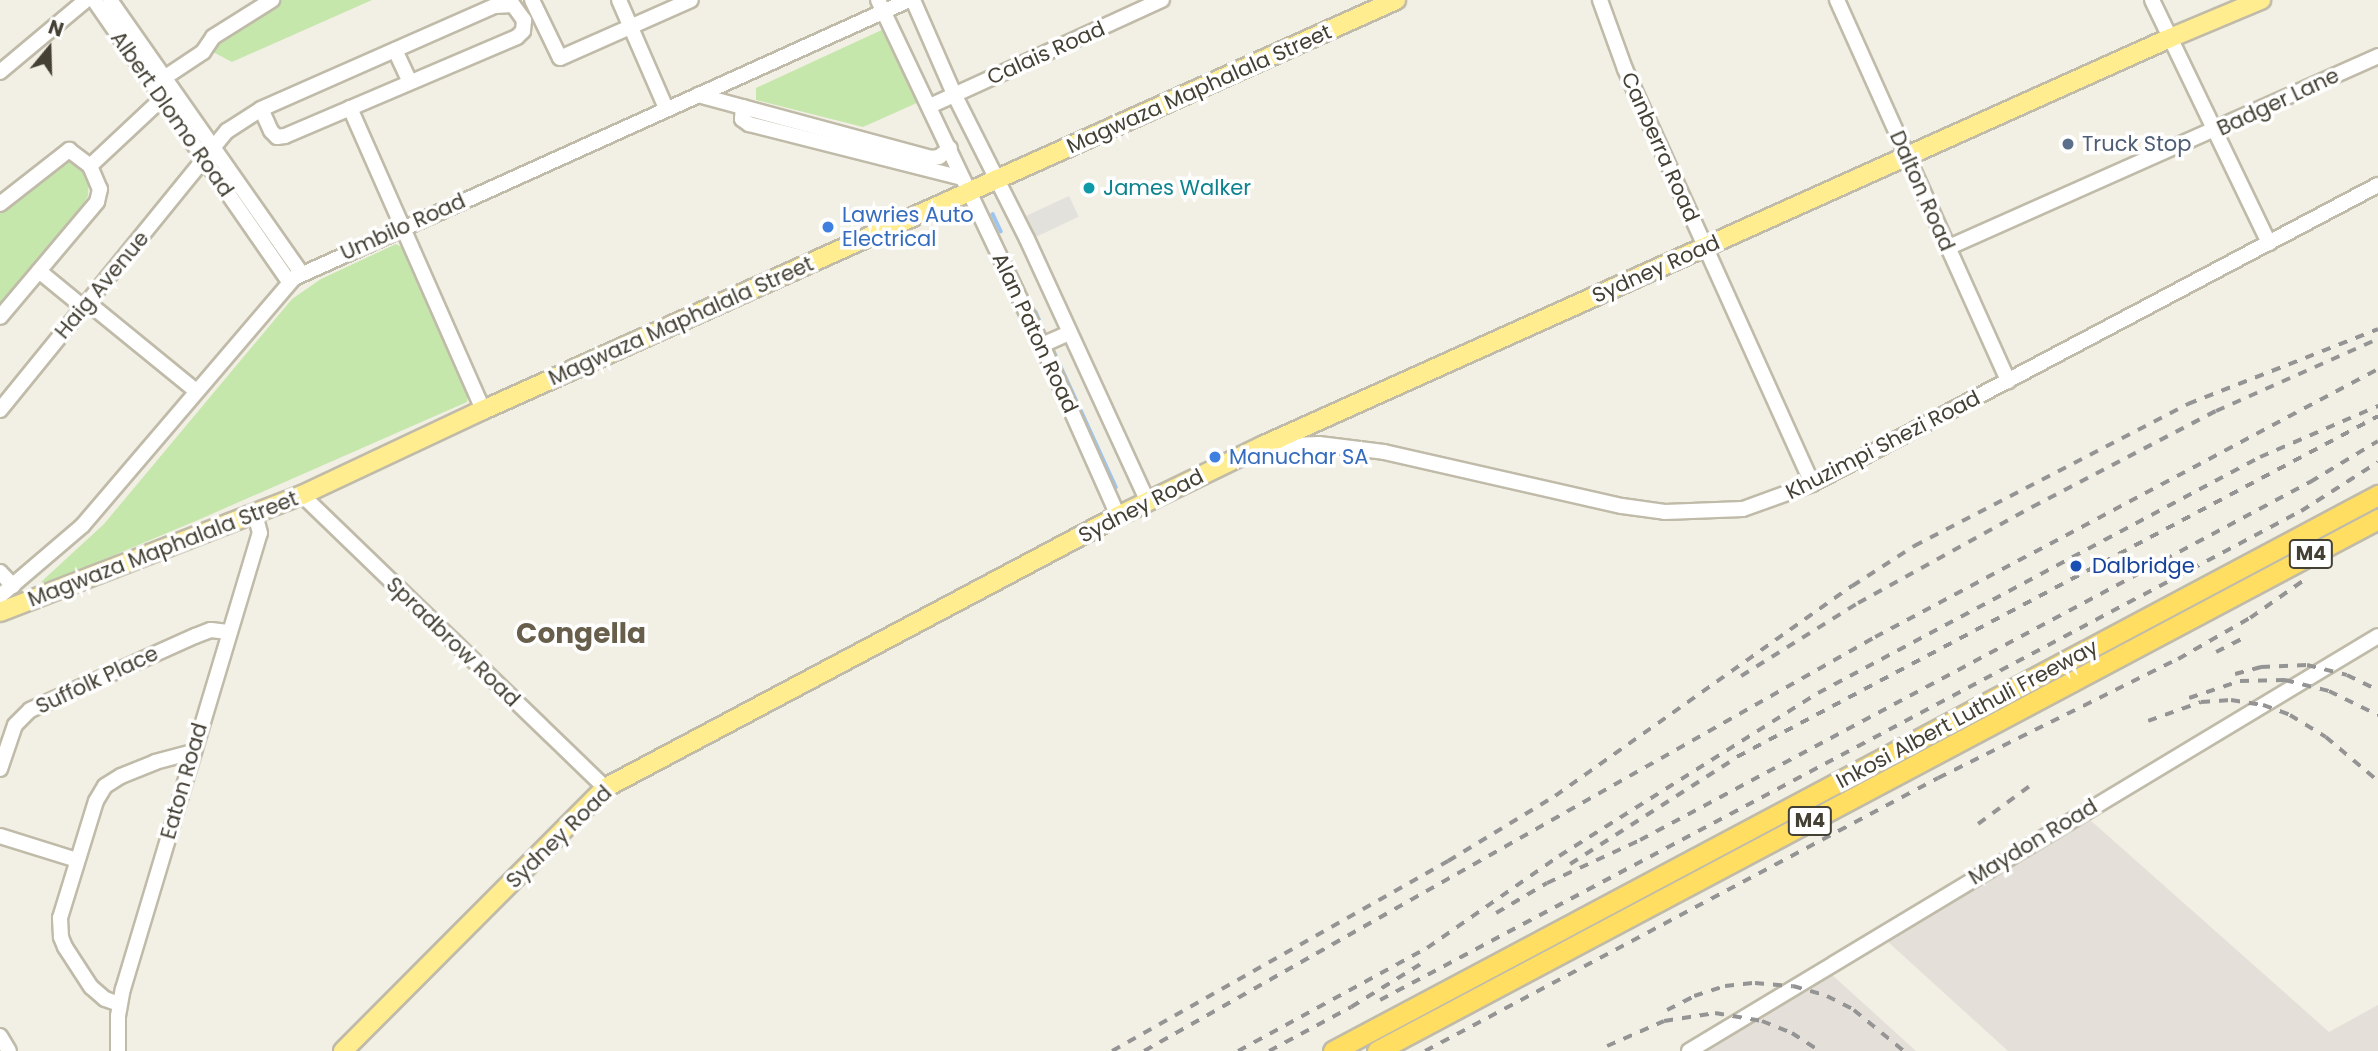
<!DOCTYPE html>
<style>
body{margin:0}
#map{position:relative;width:2378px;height:1051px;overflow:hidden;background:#f2efe4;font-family:Poppins,sans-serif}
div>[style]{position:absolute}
.industrial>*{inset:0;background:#e4e0d9}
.green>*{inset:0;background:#c5e7ab}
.parking>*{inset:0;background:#e2e1dc;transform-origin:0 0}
.stream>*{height:3.5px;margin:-1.75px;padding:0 1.75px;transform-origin:1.75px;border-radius:1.75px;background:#9ec5f0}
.roads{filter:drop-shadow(2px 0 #c0bba9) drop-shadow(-2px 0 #c0bba9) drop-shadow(0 2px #c0bba9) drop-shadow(0 -2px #c0bba9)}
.minor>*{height:14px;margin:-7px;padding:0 7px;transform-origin:7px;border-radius:7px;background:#fff}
.major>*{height:18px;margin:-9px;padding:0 9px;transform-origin:9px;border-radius:9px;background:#ffed90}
.highway>*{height:19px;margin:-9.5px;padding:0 9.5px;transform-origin:9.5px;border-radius:9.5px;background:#ffde62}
.rail>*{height:3.5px;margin-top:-1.75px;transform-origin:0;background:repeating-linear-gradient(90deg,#949494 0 9px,transparent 0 18px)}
.dots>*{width:19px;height:19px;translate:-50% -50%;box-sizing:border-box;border:4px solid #fff;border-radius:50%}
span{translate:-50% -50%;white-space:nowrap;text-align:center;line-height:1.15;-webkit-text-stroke:7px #fff;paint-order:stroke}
.shield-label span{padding:2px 5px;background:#fff;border:2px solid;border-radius:5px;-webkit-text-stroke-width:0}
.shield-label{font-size:19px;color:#444034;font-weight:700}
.street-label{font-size:21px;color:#444034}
.service-label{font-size:21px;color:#4e5e75}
.left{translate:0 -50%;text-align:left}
.culture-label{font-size:21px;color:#0d838f}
.shop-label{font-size:21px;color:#366cbe}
.transit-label{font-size:21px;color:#164399}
.district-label{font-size:28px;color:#675f4b;font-weight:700}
.north{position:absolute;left:14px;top:14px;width:70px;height:70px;-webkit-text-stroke:5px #fff;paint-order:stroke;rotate:19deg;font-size:19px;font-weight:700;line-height:28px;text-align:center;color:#444034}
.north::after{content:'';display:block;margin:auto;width:24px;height:32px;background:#444034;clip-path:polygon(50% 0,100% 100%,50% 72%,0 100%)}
</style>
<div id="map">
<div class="industrial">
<i style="clip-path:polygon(2089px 819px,2329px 1032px,2378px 1005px,2378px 1051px,2008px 1051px,1887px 941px)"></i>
<i style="clip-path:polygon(1830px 973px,1916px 1051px,1701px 1051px)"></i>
</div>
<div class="green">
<i style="clip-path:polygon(280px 0,372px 0,232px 62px,213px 52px,210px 45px)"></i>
<i style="clip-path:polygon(886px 28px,919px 102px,863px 127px,756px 100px,756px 88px)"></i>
<i style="clip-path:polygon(62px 160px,77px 160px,89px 174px,88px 196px,75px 217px,0 309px,0 212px,55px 163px)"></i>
<i style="clip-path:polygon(396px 244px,405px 249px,468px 396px,467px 402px,198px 520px,45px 584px,41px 582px,104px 524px,292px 299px,321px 279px)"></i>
</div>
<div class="parking">
<i style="left:1069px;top:196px;width:23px;height:47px;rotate:65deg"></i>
</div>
<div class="stream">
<i style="left:993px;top:214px;width:19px;rotate:65deg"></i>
<i style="left:1036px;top:312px;width:15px;rotate:67deg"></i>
<i style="left:1052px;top:347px;width:154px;rotate:65.4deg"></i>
</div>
<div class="roads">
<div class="minor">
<i style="left:94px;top:0;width:343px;rotate:55.3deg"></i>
<i style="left:110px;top:0;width:333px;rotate:55deg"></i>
<i style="left:532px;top:0;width:64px;rotate:64.2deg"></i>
<i style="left:560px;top:58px;width:143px;rotate:-23.9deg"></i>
<i style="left:619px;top:0;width:118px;rotate:66.5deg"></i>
<i style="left:878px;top:0;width:382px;rotate:64.6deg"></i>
<i style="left:1042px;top:345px;width:187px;rotate:66deg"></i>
<i style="left:913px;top:0;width:103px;rotate:66.4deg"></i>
<i style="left:954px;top:94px;width:162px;rotate:63.3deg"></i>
<i style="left:1027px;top:239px;width:289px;rotate:65.3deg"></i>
<i style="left:1600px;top:0;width:73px;rotate:70.1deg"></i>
<i style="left:1625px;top:69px;width:455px;rotate:65.7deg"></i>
<i style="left:1837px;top:0;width:418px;rotate:65.8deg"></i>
<i style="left:2152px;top:0;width:270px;rotate:64.3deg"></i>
<i style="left:395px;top:50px;width:35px;rotate:65deg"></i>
<i style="left:0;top:72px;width:112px;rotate:-39.9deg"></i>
<i style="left:155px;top:84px;width:58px;rotate:-33.7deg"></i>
<i style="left:203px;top:52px;width:18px;rotate:-56deg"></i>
<i style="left:213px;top:37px;width:70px;rotate:-32.1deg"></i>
<i style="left:698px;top:95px;width:241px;rotate:15.1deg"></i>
<i style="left:931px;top:158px;width:8px;rotate:-7deg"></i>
<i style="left:939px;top:157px;width:14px;rotate:-39deg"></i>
<i style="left:930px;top:106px;width:255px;rotate:-24.6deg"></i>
<i style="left:743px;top:107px;width:12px;rotate:95deg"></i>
<i style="left:742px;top:119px;width:9px;rotate:36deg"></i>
<i style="left:749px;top:124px;width:220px;rotate:14.2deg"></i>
<i style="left:350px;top:108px;width:330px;rotate:66.2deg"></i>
<i style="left:90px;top:166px;width:104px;rotate:-43.1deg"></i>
<i style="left:0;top:204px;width:88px;rotate:-38deg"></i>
<i style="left:69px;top:150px;width:26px;rotate:37deg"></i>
<i style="left:90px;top:166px;width:25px;rotate:67deg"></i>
<i style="left:100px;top:189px;width:13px;rotate:103deg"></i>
<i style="left:97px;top:202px;width:150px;rotate:130.1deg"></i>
<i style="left:1947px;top:248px;width:472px;rotate:-24deg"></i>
<i style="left:39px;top:271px;width:57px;rotate:39.3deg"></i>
<i style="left:87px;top:302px;width:141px;rotate:39.2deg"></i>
<i style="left:1042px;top:345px;width:30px;rotate:-24deg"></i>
<i style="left:0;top:410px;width:360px;rotate:-50.9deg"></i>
<i style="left:227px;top:131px;width:40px;rotate:-32.9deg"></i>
<i style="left:261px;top:109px;width:256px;rotate:-23.8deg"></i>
<i style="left:495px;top:6px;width:18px;rotate:-3deg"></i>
<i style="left:513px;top:5px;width:19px;rotate:54deg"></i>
<i style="left:524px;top:20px;width:11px;rotate:95deg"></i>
<i style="left:523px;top:31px;width:8px;rotate:135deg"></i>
<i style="left:517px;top:37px;width:252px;rotate:156.9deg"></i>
<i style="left:285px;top:136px;width:8px;rotate:173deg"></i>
<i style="left:277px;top:137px;width:8px;rotate:-135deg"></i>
<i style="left:271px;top:131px;width:24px;rotate:-114deg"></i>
<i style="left:1268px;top:446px;width:51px;rotate:-2.2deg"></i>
<i style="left:1319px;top:444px;width:65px;rotate:7deg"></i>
<i style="left:1384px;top:452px;width:244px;rotate:12.8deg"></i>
<i style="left:1622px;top:506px;width:43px;rotate:7.9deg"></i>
<i style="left:1665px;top:512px;width:78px;rotate:-2.2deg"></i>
<i style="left:1743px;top:509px;width:73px;rotate:-19.9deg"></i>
<i style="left:1812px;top:484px;width:640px;rotate:-27.85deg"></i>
<i style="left:302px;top:495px;width:421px;rotate:44deg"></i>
<i style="left:0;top:572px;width:19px;rotate:47deg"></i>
<i style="left:0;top:596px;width:109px;rotate:-40.5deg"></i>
<i style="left:83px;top:525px;width:325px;rotate:-49.5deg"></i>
<i style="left:294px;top:278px;width:675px;rotate:-24.32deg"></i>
<i style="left:0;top:769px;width:46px;rotate:-71.2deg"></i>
<i style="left:15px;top:725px;width:21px;rotate:-45deg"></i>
<i style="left:30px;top:710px;width:181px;rotate:-24.2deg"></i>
<i style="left:195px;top:636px;width:17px;rotate:-21deg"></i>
<i style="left:211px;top:630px;width:17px;rotate:7deg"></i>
<i style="left:0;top:836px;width:81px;rotate:17.3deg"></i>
<i style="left:119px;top:1004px;width:15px;rotate:-160deg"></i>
<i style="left:105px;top:999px;width:18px;rotate:-139deg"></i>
<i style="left:91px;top:987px;width:48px;rotate:-123deg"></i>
<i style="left:65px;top:947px;width:11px;rotate:-112deg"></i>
<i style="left:61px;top:937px;width:19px;rotate:-93deg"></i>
<i style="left:60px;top:918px;width:122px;rotate:-72.9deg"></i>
<i style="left:96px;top:801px;width:17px;rotate:-59deg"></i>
<i style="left:105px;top:786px;width:19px;rotate:-32deg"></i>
<i style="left:121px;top:776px;width:37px;rotate:-22deg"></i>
<i style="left:155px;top:762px;width:38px;rotate:-15deg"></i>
<i style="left:0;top:1036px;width:17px;rotate:59deg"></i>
<i style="left:118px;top:1051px;width:35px;rotate:-90deg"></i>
<i style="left:118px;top:1016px;width:27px;rotate:-80deg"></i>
<i style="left:123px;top:989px;width:476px;rotate:-73.3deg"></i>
<i style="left:260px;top:533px;width:20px;rotate:-105deg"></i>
<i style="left:1689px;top:1051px;width:804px;rotate:-31.06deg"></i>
</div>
<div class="major">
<i style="left:0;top:612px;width:324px;rotate:-21.2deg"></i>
<i style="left:302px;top:495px;width:200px;rotate:-25.2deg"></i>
<i style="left:483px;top:410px;width:1001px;rotate:-24.18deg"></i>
<i style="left:343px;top:1051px;width:371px;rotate:-45.1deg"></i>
<i style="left:605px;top:788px;width:581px;rotate:-27.93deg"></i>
<i style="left:1118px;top:516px;width:160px;rotate:-25.9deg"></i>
<i style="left:1262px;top:446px;width:995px;rotate:-24.2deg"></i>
<i style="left:2170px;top:38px;width:99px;rotate:-22.7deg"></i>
</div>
<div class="highway">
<i style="left:1333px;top:1051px;width:1184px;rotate:-28.02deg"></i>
<i style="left:1377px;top:1051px;width:1134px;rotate:-27.99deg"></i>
</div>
</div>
<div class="rail">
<i style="left:2216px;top:652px;width:31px;rotate:-27deg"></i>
<i style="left:2235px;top:674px;width:27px;rotate:-15deg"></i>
<i style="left:2261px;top:667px;width:46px;rotate:-2.5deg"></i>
<i style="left:2307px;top:665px;width:41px;rotate:14deg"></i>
<i style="left:2347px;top:675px;width:34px;rotate:26deg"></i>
<i style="left:1741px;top:676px;width:138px;rotate:-32deg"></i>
<i style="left:1858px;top:603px;width:199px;rotate:-28.9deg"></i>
<i style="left:2032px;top:507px;width:208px;rotate:-27.6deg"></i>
<i style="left:2216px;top:411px;width:177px;rotate:-24deg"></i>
<i style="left:2189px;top:698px;width:54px;rotate:-18.4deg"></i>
<i style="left:2240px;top:681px;width:45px;rotate:-1.3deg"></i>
<i style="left:2285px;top:680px;width:45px;rotate:14deg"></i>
<i style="left:2329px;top:691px;width:55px;rotate:26.1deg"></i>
<i style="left:2148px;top:721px;width:56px;rotate:-19.7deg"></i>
<i style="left:2201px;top:702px;width:30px;rotate:-4deg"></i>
<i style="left:2231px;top:700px;width:32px;rotate:9deg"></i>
<i style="left:2263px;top:705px;width:29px;rotate:20deg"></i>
<i style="left:2290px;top:715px;width:42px;rotate:31.4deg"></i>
<i style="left:2326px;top:737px;width:68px;rotate:40.2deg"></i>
<i style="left:1978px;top:824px;width:71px;rotate:-36.4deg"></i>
<i style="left:1570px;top:864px;width:198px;rotate:-32.6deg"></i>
<i style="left:1737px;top:757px;width:726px;rotate:-28.01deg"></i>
<i style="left:1496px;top:913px;width:59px;rotate:-30.5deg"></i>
<i style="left:1547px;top:883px;width:102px;rotate:-24.8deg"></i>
<i style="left:1640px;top:840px;width:760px;rotate:-28.12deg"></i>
<i style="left:2310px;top:482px;width:79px;rotate:-31.1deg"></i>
<i style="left:1380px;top:1000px;width:1043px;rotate:-27.97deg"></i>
<i style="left:2301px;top:511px;width:91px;rotate:-32.5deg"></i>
<i style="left:1667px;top:1010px;width:30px;rotate:-27deg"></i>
<i style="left:1694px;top:996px;width:33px;rotate:-18deg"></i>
<i style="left:1725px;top:986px;width:30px;rotate:-6deg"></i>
<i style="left:1755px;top:983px;width:38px;rotate:5deg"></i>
<i style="left:1793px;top:986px;width:35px;rotate:16deg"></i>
<i style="left:1827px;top:996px;width:30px;rotate:27deg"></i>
<i style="left:1854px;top:1010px;width:65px;rotate:39.4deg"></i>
<i style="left:1607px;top:1046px;width:62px;rotate:-23.7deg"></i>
<i style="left:1664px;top:1021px;width:52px;rotate:-8.9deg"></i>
<i style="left:1715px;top:1013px;width:48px;rotate:9.7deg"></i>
<i style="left:1762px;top:1021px;width:32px;rotate:22deg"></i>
<i style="left:1792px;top:1033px;width:33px;rotate:33deg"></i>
<i style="left:1112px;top:1051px;width:386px;rotate:-29.5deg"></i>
<i style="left:1448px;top:861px;width:125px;rotate:-31.3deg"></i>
<i style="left:1555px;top:796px;width:364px;rotate:-35.3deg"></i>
<i style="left:1852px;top:586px;width:74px;rotate:-32.8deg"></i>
<i style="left:1914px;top:546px;width:309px;rotate:-27.4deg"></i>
<i style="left:2188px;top:404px;width:204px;rotate:-21.5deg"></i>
<i style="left:1144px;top:1051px;width:840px;rotate:-29.52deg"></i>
<i style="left:1875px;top:637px;width:570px;rotate:-28.05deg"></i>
<i style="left:1238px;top:1051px;width:215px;rotate:-28.6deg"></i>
<i style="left:1427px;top:948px;width:161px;rotate:-34.9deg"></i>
<i style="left:1559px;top:856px;width:306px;rotate:-32.2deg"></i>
<i style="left:1818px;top:693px;width:501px;rotate:-28.1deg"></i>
<i style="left:2260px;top:457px;width:129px;rotate:-23.4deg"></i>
<i style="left:1269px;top:1051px;width:93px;rotate:-28.2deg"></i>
<i style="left:1351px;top:1007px;width:86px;rotate:-31.7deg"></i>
<i style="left:1425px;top:1051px;width:581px;rotate:-28.02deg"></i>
<i style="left:1938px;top:778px;width:268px;rotate:-26.4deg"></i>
<i style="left:2178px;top:659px;width:83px;rotate:-29.7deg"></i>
<i style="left:2250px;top:618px;width:66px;rotate:-35.1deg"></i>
</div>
<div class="dots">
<i style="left:2068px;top:144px;background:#5c6f8a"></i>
<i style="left:1089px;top:188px;background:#0f9aa8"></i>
<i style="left:828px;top:227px;background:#3f7fe0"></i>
<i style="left:1215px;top:457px;background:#3f7fe0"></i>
<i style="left:2076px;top:566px;background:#1a4fb4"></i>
</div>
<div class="shield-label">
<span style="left:2311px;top:554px">M4</span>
<span style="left:1810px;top:821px">M4</span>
</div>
<div class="street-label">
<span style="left:1046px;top:53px;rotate:-24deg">Calais Road</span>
<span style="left:1199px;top:89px;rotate:-24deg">Magwaza Maphalala Street</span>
<span style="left:2278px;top:102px;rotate:-25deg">Badger Lane</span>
<span style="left:172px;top:114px;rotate:55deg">Albert Dlomo Road</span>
<span style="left:1660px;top:147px;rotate:66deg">Canberra Road</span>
<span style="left:1922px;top:191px;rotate:66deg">Dalton Road</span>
<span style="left:403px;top:227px;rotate:-24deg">Umbilo Road</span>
<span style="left:1656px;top:269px;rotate:-24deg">Sydney Road</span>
<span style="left:102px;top:285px;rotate:-50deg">Haig Avenue</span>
<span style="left:681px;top:321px;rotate:-24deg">Magwaza Maphalala Street</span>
<span style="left:1035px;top:333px;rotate:65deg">Alan Paton Road</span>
<span style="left:1883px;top:445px;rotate:-27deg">Khuzimpi Shezi Road</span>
<span style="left:1141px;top:506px;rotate:-27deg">Sydney Road</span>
<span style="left:163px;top:549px;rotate:-21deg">Magwaza Maphalala Street</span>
<span style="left:453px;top:642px;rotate:44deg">Spradbrow Road</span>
<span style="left:97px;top:680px;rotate:-25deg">Suffolk Place</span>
<span style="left:1967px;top:714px;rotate:-28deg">Inkosi Albert Luthuli Freeway</span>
<span style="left:184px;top:781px;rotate:-74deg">Eaton Road</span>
<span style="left:559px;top:837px;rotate:-44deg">Sydney Road</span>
<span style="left:2033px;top:842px;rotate:-31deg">Maydon Road</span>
</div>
<div class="service-label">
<span class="left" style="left:2082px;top:144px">Truck Stop</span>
</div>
<div class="culture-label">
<span class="left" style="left:1103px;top:188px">James Walker</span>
</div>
<div class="shop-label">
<span class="left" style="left:842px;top:227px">Lawries Auto<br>Electrical</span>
<span class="left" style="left:1229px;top:457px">Manuchar SA</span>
</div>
<div class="transit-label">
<span class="left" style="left:2092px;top:566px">Dalbridge</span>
</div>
<div class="district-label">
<span style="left:581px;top:634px">Congella</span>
</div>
<div class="north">N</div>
</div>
